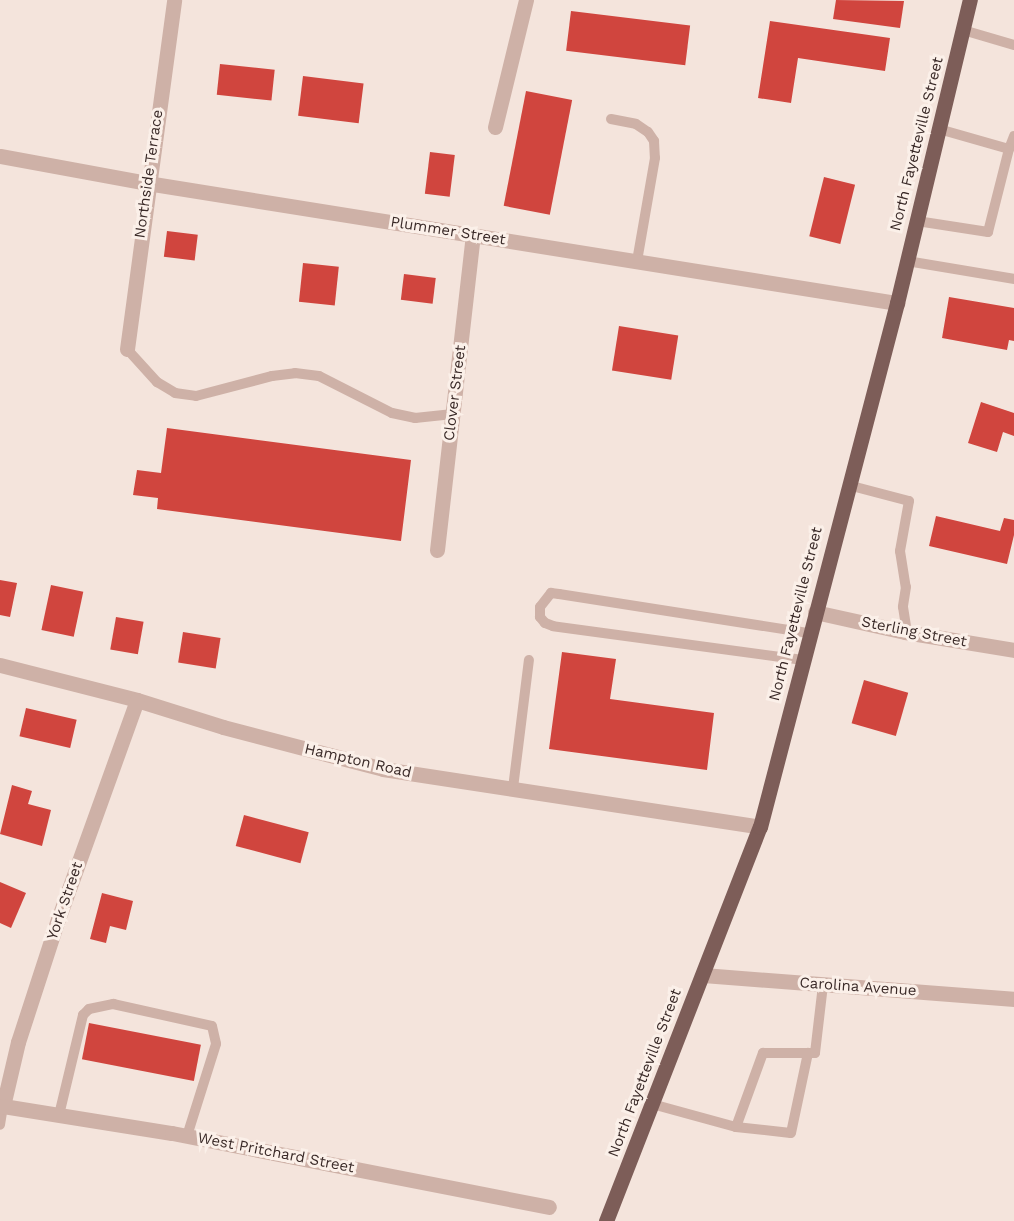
<!DOCTYPE html>
<style>
body{margin:0}
#map{position:relative;width:1014px;height:1221px;overflow:hidden;background:#f4e4dc;font-family:"Work Sans",sans-serif}
div>[style]{position:absolute}
.building>*{inset:0;background:#d0453e;transform-origin:0 0}
.service>*{height:10px;margin:-5px;padding:0 5px;transform-origin:5px;border-radius:5px;background:#ceb1a7}
.minor>*{height:15px;margin:-7.5px;padding:0 7.5px;transform-origin:7.5px;border-radius:7.5px;background:#ceb1a7}
.primary>*{height:15px;margin:-7.5px;padding:0 7.5px;transform-origin:7.5px;border-radius:7.5px;background:#7d5d58}
span{translate:-50% -50%;white-space:nowrap;text-align:center;line-height:1.15;-webkit-text-stroke:6px #fbf0e9;paint-order:stroke}
.street-label{font-size:15px;color:#3a2a28}
</style>
<div id="map">
<div class="building">
<i style="clip-path:polygon(836px 0,904px 1px,900px 28px,833px 19px)"></i>
<i style="left:571px;top:11px;width:120px;height:40px;rotate:7deg"></i>
<i style="clip-path:polygon(770px 21px,890px 38px,885px 71px,798px 58px,791px 103px,758px 98px)"></i>
<i style="left:220px;top:64px;width:55px;height:31px;rotate:6deg"></i>
<i style="left:303px;top:76px;width:61px;height:40px;rotate:7deg"></i>
<i style="left:526px;top:91px;width:47px;height:117px;rotate:11deg"></i>
<i style="left:430px;top:152px;width:25px;height:42px;rotate:7deg"></i>
<i style="left:824px;top:177px;width:32px;height:61px;rotate:14deg"></i>
<i style="left:167px;top:231px;width:31px;height:26px;rotate:7deg"></i>
<i style="left:303px;top:263px;width:36px;height:39px;rotate:6deg"></i>
<i style="left:404px;top:274px;width:32px;height:26px;rotate:7deg"></i>
<i style="clip-path:polygon(949px 297px,1014px 308px,1014px 341px,1009px 340px,1007px 350px,942px 338px)"></i>
<i style="left:619px;top:326px;width:60px;height:45px;rotate:9deg"></i>
<i style="clip-path:polygon(981px 402px,1014px 413px,1014px 436px,1003px 432px,997px 452px,968px 443px)"></i>
<i style="clip-path:polygon(167px 428px,411px 460px,401px 541px,157px 509px,158px 498px,133px 495px,137px 470px,161px 473px)"></i>
<i style="clip-path:polygon(936px 516px,1000px 531px,1004px 518px,1014px 520px,1014px 535px,1007px 564px,929px 546px)"></i>
<i style="clip-path:polygon(0 580px,17px 583px,10px 617px,0 615px)"></i>
<i style="left:51px;top:585px;width:33px;height:46px;rotate:12deg"></i>
<i style="left:116px;top:617px;width:28px;height:33px;rotate:10deg"></i>
<i style="left:183px;top:632px;width:38px;height:31px;rotate:9deg"></i>
<i style="clip-path:polygon(562px 652px,616px 659px,610px 699px,714px 713px,707px 770px,549px 749px)"></i>
<i style="left:864px;top:680px;width:46px;height:45px;rotate:16deg"></i>
<i style="left:26px;top:708px;width:52px;height:29px;rotate:13deg"></i>
<i style="clip-path:polygon(12px 785px,32px 791px,28px 804px,51px 810px,42px 846px,0 834px)"></i>
<i style="left:244px;top:815px;width:67px;height:32px;rotate:15deg"></i>
<i style="clip-path:polygon(0 882px,26px 893px,11px 928px,0 923px)"></i>
<i style="clip-path:polygon(102px 893px,133px 901px,126px 930px,110px 926px,106px 943px,90px 939px)"></i>
<i style="left:89px;top:1023px;width:114px;height:37px;rotate:11deg"></i>
</div>
<div class="service">
<i style="left:963px;top:30px;width:53px;rotate:16.4deg"></i>
<i style="left:611px;top:119px;width:25px;rotate:11deg"></i>
<i style="left:636px;top:124px;width:14px;rotate:34deg"></i>
<i style="left:648px;top:132px;width:11px;rotate:56deg"></i>
<i style="left:654px;top:141px;width:17px;rotate:87deg"></i>
<i style="left:655px;top:158px;width:105px;rotate:99.9deg"></i>
<i style="left:1009px;top:149px;width:14px;rotate:-69deg"></i>
<i style="left:917px;top:221px;width:72px;rotate:8.8deg"></i>
<i style="left:988px;top:232px;width:86px;rotate:-75.8deg"></i>
<i style="left:1009px;top:149px;width:73px;rotate:-164.1deg"></i>
<i style="left:907px;top:261px;width:109px;rotate:9.5deg"></i>
<i style="left:127px;top:349px;width:45px;rotate:47.7deg"></i>
<i style="left:157px;top:382px;width:21px;rotate:31deg"></i>
<i style="left:175px;top:393px;width:21px;rotate:8deg"></i>
<i style="left:196px;top:396px;width:79px;rotate:-14.7deg"></i>
<i style="left:272px;top:376px;width:23px;rotate:-7deg"></i>
<i style="left:295px;top:373px;width:24px;rotate:7deg"></i>
<i style="left:319px;top:376px;width:82px;rotate:26.9deg"></i>
<i style="left:392px;top:413px;width:24px;rotate:12deg"></i>
<i style="left:415px;top:418px;width:38px;rotate:-6deg"></i>
<i style="left:848px;top:485px;width:63px;rotate:14.7deg"></i>
<i style="left:909px;top:501px;width:51px;rotate:100.2deg"></i>
<i style="left:900px;top:551px;width:36px;rotate:81deg"></i>
<i style="left:906px;top:587px;width:20px;rotate:99deg"></i>
<i style="left:903px;top:607px;width:25px;rotate:81deg"></i>
<i style="left:803px;top:660px;width:252px;rotate:-172.3deg"></i>
<i style="left:553px;top:626px;width:9px;rotate:-159deg"></i>
<i style="left:545px;top:623px;width:8px;rotate:-130deg"></i>
<i style="left:540px;top:617px;width:10px;rotate:-90deg"></i>
<i style="left:540px;top:607px;width:18px;rotate:-52deg"></i>
<i style="left:551px;top:593px;width:8px;rotate:7deg"></i>
<i style="left:559px;top:594px;width:253px;rotate:8.9deg"></i>
<i style="left:513px;top:788px;width:129px;rotate:-82.9deg"></i>
<i style="left:652px;top:1104px;width:87px;rotate:15.3deg"></i>
<i style="left:736px;top:1127px;width:55px;rotate:6.2deg"></i>
<i style="left:791px;top:1133px;width:82px;rotate:-78deg"></i>
<i style="left:0;top:1105px;width:3px;rotate:18deg"></i>
<i style="left:3px;top:1106px;width:19px;rotate:99deg"></i>
<i style="left:59px;top:1115px;width:103px;rotate:-76.5deg"></i>
<i style="left:83px;top:1015px;width:8px;rotate:-45deg"></i>
<i style="left:89px;top:1009px;width:25px;rotate:-12deg"></i>
<i style="left:113px;top:1004px;width:101px;rotate:12.5deg"></i>
<i style="left:212px;top:1026px;width:18px;rotate:77deg"></i>
<i style="left:216px;top:1044px;width:96px;rotate:107.5deg"></i>
<i style="left:736px;top:1127px;width:79px;rotate:-70deg"></i>
<i style="left:763px;top:1053px;width:52px"></i>
<i style="left:815px;top:1053px;width:68px;rotate:-83.3deg"></i>
</div>
<div class="minor">
<i style="left:495px;top:127px;width:131px;rotate:-76.3deg"></i>
<i style="left:0;top:156px;width:149px;rotate:10.4deg"></i>
<i style="left:147px;top:183px;width:760px;rotate:9.09deg"></i>
<i style="left:127px;top:349px;width:352px;rotate:-82.3deg"></i>
<i style="left:437px;top:550px;width:317px;rotate:-83.5deg"></i>
<i style="left:815px;top:612px;width:92px;rotate:12.5deg"></i>
<i style="left:905px;top:632px;width:110px;rotate:9.4deg"></i>
<i style="left:0;top:665px;width:141px;rotate:14.3deg"></i>
<i style="left:137px;top:700px;width:90px;rotate:17.4deg"></i>
<i style="left:223px;top:727px;width:165px;rotate:14.7deg"></i>
<i style="left:383px;top:769px;width:381px;rotate:8.7deg"></i>
<i style="left:137px;top:700px;width:233px;rotate:109.8deg"></i>
<i style="left:58px;top:919px;width:129px;rotate:108deg"></i>
<i style="left:18px;top:1042px;width:66px;rotate:103.2deg"></i>
<i style="left:3px;top:1106px;width:171px;rotate:9.1deg"></i>
<i style="left:172px;top:1133px;width:384px;rotate:11.1deg"></i>
<i style="left:703px;top:975px;width:312px;rotate:4.4deg"></i>
</div>
<div class="primary">
<i style="left:606px;top:1221px;width:423px;rotate:-68.7deg"></i>
<i style="left:760px;top:827px;width:542px;rotate:-75.35deg"></i>
<i style="left:897px;top:303px;width:312px;rotate:-76.5deg"></i>
</div>
<div class="street-label">
<span style="left:917px;top:144px;rotate:-76deg">North Fayetteville Street</span>
<span style="left:149px;top:174px;rotate:-82deg">Northside Terrace</span>
<span style="left:448px;top:231px;rotate:9deg">Plummer Street</span>
<span style="left:455px;top:393px;rotate:-83deg">Clover Street</span>
<span style="left:796px;top:614px;rotate:-76deg">North Fayetteville Street</span>
<span style="left:914px;top:632px;rotate:11deg">Sterling Street</span>
<span style="left:358px;top:761px;rotate:13deg">Hampton Road</span>
<span style="left:65px;top:901px;rotate:-71deg">York Street</span>
<span style="left:858px;top:987px;rotate:4deg">Carolina Avenue</span>
<span style="left:645px;top:1073px;rotate:-69deg">North Fayetteville Street</span>
<span style="left:276px;top:1153px;rotate:11deg">West Pritchard Street</span>
</div>
</div>
